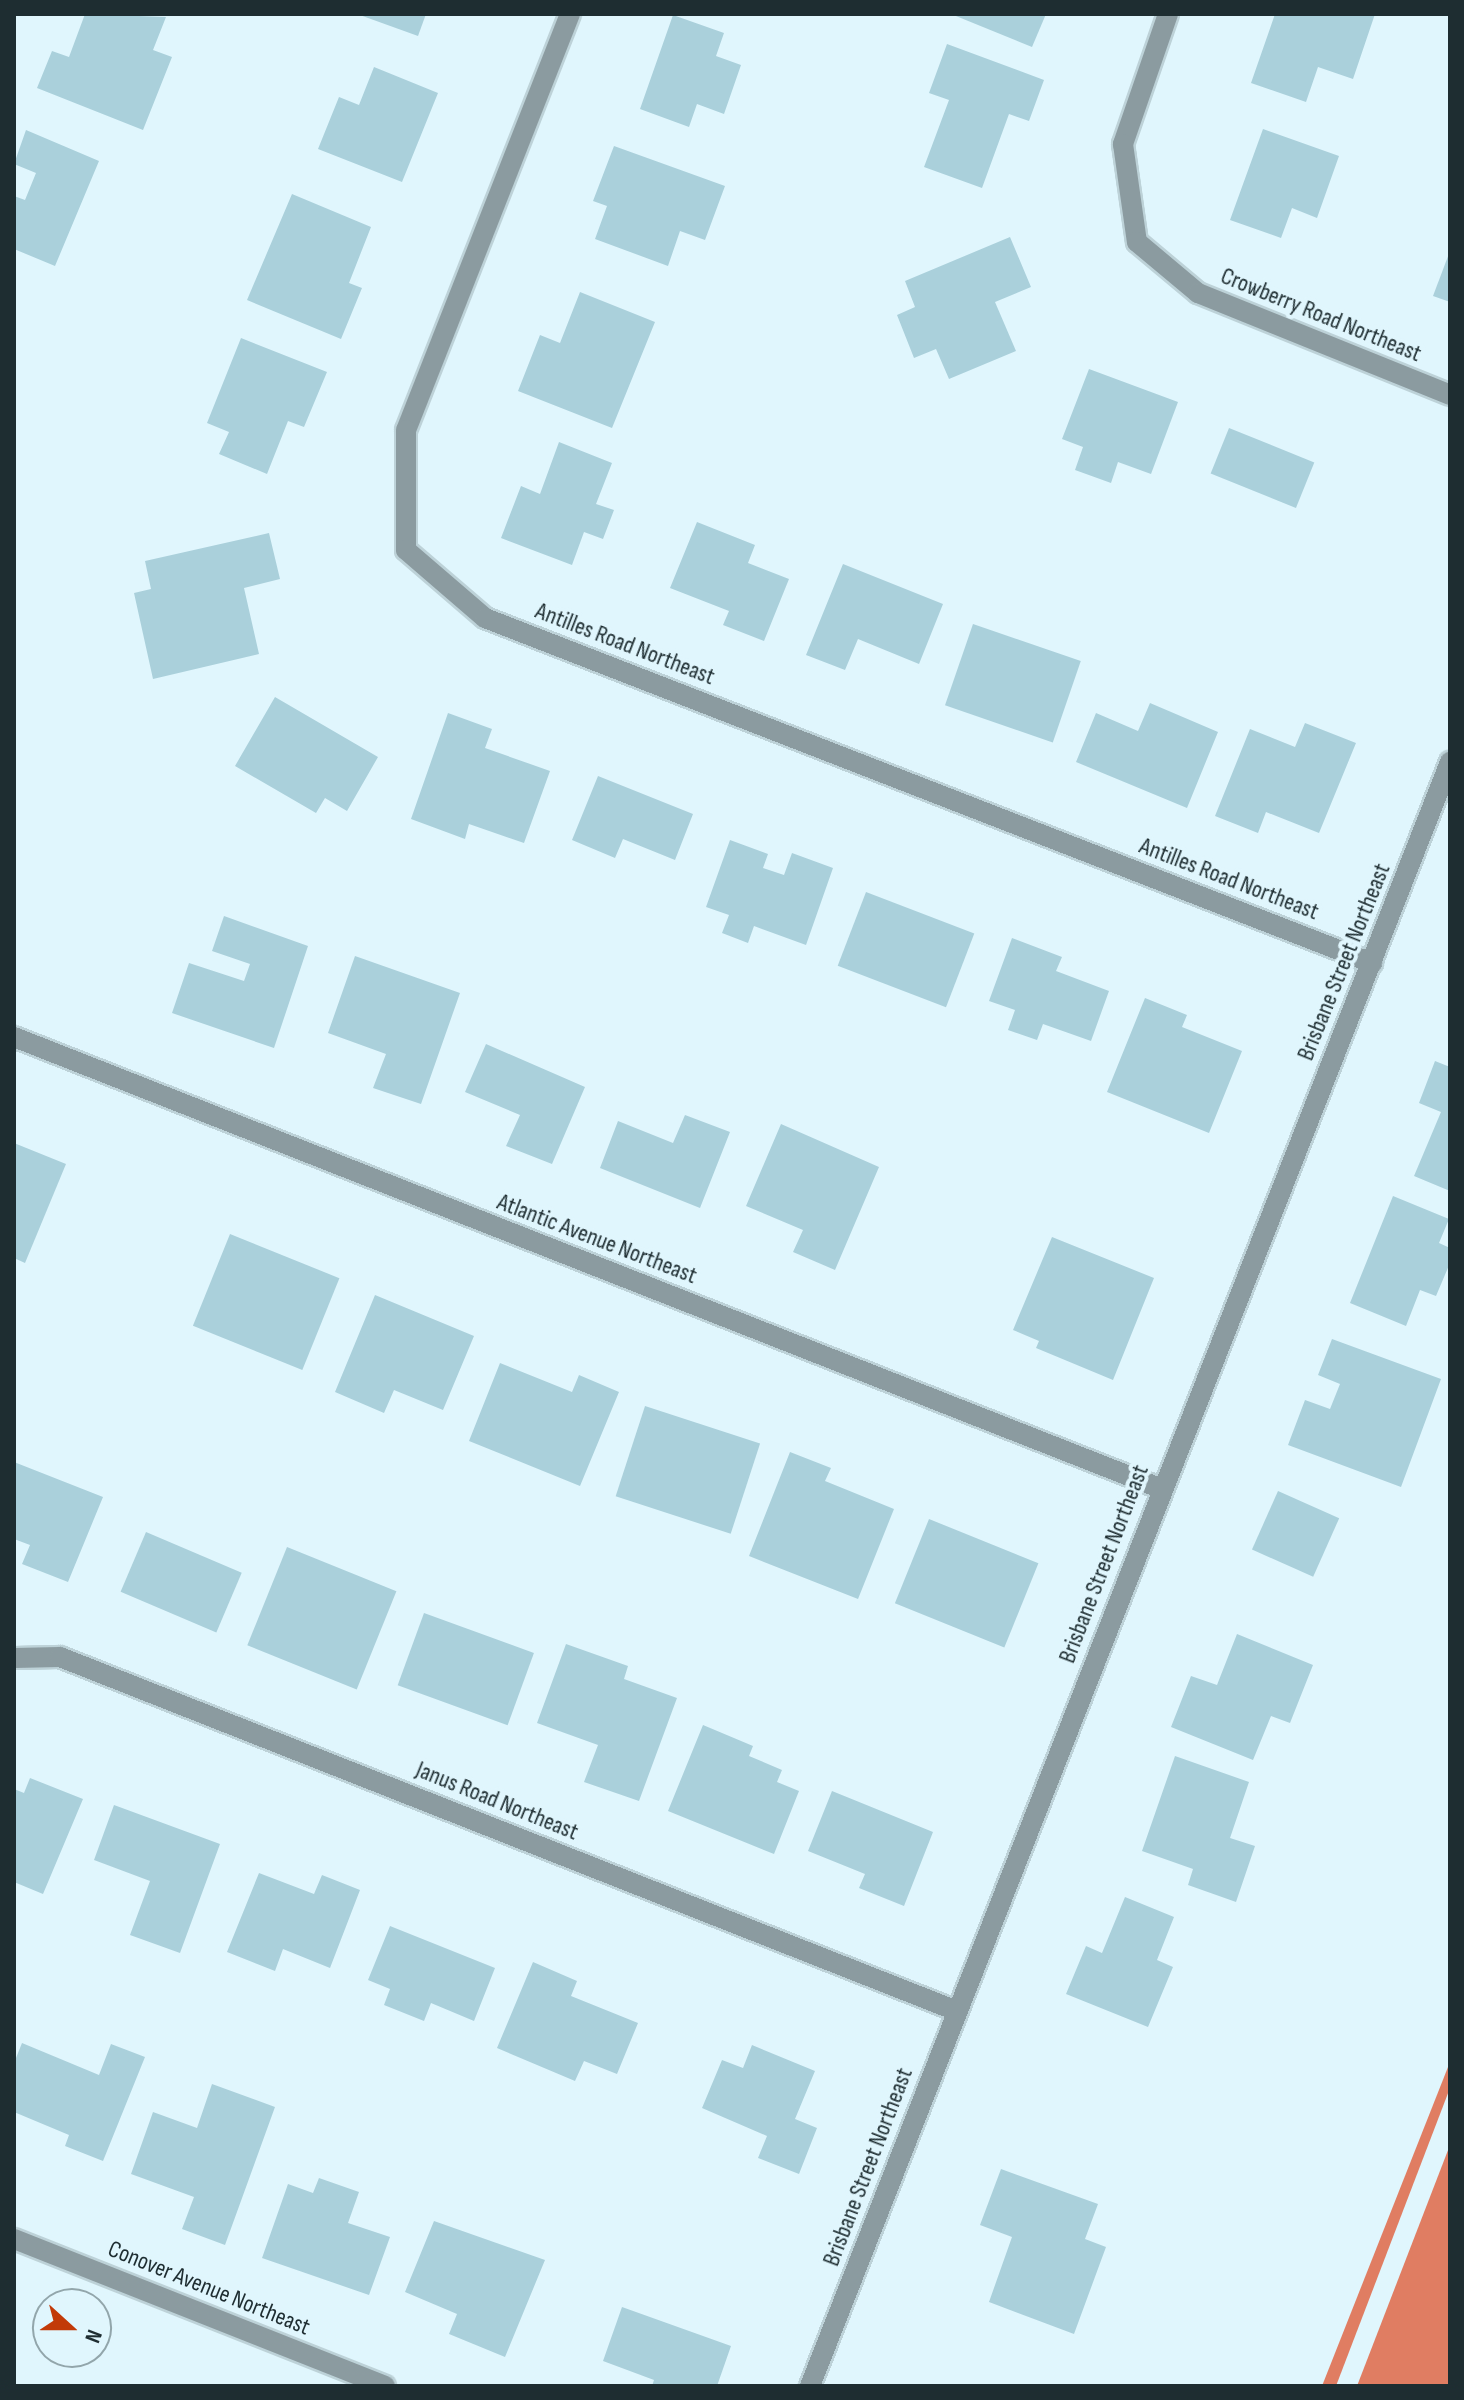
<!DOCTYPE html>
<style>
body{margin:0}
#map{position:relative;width:1464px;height:2400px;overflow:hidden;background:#e0f6fd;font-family:"Sofia Sans Condensed",sans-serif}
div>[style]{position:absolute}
.water>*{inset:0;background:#e07d62}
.building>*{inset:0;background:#aad0db;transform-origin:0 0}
.roads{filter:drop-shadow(2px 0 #bdd2d8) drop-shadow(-2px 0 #bdd2d8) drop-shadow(0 2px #bdd2d8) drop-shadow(0 -2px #bdd2d8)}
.street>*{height:20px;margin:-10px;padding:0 10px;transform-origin:10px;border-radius:10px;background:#8b9ba0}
span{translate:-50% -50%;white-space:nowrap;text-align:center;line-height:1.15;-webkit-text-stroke:8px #e0f6fd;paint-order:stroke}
.street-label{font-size:24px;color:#1e2d31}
.frame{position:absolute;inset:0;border:16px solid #1e2d31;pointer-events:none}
.north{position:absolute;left:32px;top:2288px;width:80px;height:80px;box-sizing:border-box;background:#e0f6fd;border:2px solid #92a6ab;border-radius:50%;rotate:111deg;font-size:22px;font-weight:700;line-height:32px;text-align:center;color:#1e2d31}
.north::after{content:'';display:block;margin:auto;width:28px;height:36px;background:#c23a08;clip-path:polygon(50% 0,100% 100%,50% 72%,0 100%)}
</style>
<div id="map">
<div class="water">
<i style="clip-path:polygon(1450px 2062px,1450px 2088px,1336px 2386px,1322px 2386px)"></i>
<i style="clip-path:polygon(1450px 2145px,1450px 2386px,1357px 2386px)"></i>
</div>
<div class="building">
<i style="clip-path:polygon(85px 14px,166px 17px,153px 50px,172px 57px,143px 130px,37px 88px,52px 51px,69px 57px)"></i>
<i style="clip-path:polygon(357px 14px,426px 14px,418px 36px)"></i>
<i style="clip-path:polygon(951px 14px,1046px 14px,1032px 47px)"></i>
<i style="clip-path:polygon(1275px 14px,1375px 14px,1353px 79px,1318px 67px,1306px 102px,1251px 83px)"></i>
<i style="clip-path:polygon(673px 15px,724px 33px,716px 56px,741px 65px,724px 114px,697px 104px,689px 127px,640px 109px)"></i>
<i style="clip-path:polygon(947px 44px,1044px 80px,1029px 121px,1009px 114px,982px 188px,924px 167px,949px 100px,929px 93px)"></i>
<i style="clip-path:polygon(374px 67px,438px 93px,402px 182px,318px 149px,339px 97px,359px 105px)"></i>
<i style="clip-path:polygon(1263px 129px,1339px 156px,1317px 218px,1292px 208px,1281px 238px,1230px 220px)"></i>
<i style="clip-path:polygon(26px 130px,99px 161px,55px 266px,14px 249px,14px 196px,25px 200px,36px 173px,14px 164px)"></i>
<i style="clip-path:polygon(614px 146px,725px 186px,705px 240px,680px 231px,668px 266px,595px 239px,607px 206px,593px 201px)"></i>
<i style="clip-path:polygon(292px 194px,371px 227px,349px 283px,362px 288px,341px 339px,247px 300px)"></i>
<i style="clip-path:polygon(1010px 237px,1031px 287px,995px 302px,1016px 351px,949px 379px,936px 349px,914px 358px,897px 315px,915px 307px,905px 281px)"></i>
<i style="clip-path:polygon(1450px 251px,1450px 302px,1433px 296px)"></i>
<i style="clip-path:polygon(580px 292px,655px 322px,612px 428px,518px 391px,540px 335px,560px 343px)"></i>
<i style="clip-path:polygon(241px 338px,327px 372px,304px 427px,288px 421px,267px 474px,219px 454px,229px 432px,207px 423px)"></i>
<i style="clip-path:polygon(1089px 369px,1178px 402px,1151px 474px,1118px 462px,1111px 483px,1075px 470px,1083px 447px,1062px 439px)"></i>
<i style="left:1229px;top:428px;width:92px;height:49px;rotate:22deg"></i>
<i style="clip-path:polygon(559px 442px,612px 463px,596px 504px,614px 510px,603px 539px,584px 532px,572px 565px,501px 538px,521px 486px,540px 494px)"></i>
<i style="clip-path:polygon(697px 522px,755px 545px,748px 563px,789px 579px,764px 641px,723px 625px,729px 611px,670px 588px)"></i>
<i style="clip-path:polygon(269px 533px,280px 579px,244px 588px,259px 654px,153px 679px,134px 593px,151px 589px,145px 561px)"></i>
<i style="clip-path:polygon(843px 564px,943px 604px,919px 664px,858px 639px,845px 670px,806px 655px)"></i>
<i style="left:973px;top:624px;width:114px;height:86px;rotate:19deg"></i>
<i style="clip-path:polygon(275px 697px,378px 757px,347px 811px,325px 798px,316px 813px,235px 766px)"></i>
<i style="clip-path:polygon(1150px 703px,1218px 732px,1187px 808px,1076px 762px,1096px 713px,1138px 731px)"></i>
<i style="clip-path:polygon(448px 713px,492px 729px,485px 748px,550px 771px,524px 843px,469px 824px,465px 839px,411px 819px)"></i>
<i style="clip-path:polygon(1305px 723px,1356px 743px,1319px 833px,1266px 812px,1258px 833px,1215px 816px,1250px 729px,1295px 747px)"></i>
<i style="clip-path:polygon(598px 776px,693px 814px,675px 860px,623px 839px,615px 858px,572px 840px)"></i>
<i style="clip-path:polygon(730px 840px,768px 854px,763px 868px,784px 875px,792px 853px,833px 868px,806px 945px,754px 926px,748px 943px,722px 933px,729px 915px,706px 907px)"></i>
<i style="left:866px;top:892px;width:116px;height:79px;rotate:21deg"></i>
<i style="clip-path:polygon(224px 916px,308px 946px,274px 1048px,172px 1013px,189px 963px,244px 981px,250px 964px,212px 951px)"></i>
<i style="clip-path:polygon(1012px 938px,1062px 957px,1056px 971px,1109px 991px,1091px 1041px,1043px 1024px,1037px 1040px,1008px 1030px,1015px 1010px,989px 1001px)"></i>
<i style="clip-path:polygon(355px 956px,460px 993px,421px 1104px,373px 1088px,386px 1054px,328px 1033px)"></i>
<i style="clip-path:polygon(1145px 998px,1187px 1015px,1182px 1027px,1242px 1051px,1209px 1133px,1107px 1092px)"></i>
<i style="clip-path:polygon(486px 1044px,585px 1087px,552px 1164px,506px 1146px,520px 1115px,465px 1092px)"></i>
<i style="clip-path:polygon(1435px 1061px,1450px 1067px,1450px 1191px,1414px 1176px,1441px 1112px,1419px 1103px)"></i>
<i style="clip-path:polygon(685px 1115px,730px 1132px,700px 1208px,600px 1168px,618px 1121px,673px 1143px)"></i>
<i style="clip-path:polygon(781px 1124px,879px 1167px,835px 1270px,793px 1252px,803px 1230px,746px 1206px)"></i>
<i style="clip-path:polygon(14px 1143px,66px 1164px,25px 1263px,14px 1258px)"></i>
<i style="clip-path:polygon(1393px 1196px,1449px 1219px,1439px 1243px,1450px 1248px,1450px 1263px,1436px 1296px,1420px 1290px,1406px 1326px,1350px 1303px)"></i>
<i style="left:230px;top:1234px;width:118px;height:99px;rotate:22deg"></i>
<i style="clip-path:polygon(1052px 1237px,1154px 1278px,1113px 1380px,1036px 1348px,1039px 1341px,1013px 1330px)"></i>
<i style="clip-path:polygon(375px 1295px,474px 1336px,443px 1410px,394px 1390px,384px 1413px,335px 1392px)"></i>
<i style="clip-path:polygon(1332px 1339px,1441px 1379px,1401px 1487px,1288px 1445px,1305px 1400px,1330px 1409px,1340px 1384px,1318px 1375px)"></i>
<i style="clip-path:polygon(500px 1363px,572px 1392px,579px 1375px,619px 1392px,580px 1486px,469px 1441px)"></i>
<i style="left:645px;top:1406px;width:121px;height:95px;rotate:18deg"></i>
<i style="clip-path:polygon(790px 1452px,831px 1468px,825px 1481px,894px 1509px,858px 1599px,749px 1556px)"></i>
<i style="clip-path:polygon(14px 1462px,103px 1497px,68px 1582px,22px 1564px,30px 1545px,14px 1539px)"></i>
<i style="left:1278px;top:1491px;width:67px;height:64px;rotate:24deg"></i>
<i style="left:929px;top:1519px;width:118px;height:91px;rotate:22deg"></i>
<i style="left:146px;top:1532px;width:104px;height:65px;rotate:23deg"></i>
<i style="left:287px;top:1547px;width:118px;height:106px;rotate:22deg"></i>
<i style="left:424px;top:1613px;width:117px;height:77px;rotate:20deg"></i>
<i style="clip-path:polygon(1237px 1634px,1313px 1665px,1290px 1723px,1271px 1716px,1253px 1760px,1171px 1727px,1191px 1676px,1217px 1685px)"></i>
<i style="clip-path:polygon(566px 1644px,628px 1666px,624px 1679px,677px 1698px,639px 1801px,584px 1782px,598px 1745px,537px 1723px)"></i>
<i style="clip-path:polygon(703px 1725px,753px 1746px,749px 1756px,782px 1770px,777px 1782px,799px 1791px,774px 1854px,668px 1811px)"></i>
<i style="clip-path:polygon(1175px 1756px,1249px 1782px,1230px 1838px,1255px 1846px,1236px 1902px,1188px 1885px,1193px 1869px,1142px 1851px)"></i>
<i style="clip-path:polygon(30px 1778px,83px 1799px,43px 1894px,14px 1882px,14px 1789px,24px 1793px)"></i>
<i style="clip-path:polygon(832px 1791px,933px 1832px,904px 1906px,859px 1888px,865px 1874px,808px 1851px)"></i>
<i style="clip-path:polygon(114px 1805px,220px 1844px,180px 1953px,130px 1935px,150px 1881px,94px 1860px)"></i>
<i style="clip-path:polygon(259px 1873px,314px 1894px,322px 1875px,360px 1890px,330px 1968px,283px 1949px,275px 1971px,227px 1952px)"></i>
<i style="clip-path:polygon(1125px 1897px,1174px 1917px,1157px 1960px,1173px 1967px,1148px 2027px,1066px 1994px,1086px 1946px,1102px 1953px)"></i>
<i style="clip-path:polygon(390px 1926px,495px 1968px,474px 2021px,431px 2003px,424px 2021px,384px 2005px,390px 1989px,368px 1980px)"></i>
<i style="clip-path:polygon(533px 1962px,577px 1981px,571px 1996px,638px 2023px,617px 2074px,584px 2061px,575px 2081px,497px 2048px)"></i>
<i style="clip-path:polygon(22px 2043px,99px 2075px,111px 2044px,145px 2057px,103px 2161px,65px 2146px,69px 2135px,14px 2112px,14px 2063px)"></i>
<i style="clip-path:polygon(752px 2045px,815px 2071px,795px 2119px,817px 2128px,799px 2174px,758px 2158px,767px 2136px,702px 2108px,722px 2060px,743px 2068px)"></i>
<i style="clip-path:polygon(212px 2084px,275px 2107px,225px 2245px,182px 2229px,194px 2197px,131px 2174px,153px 2112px,197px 2128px)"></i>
<i style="clip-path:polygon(1001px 2169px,1098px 2204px,1085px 2239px,1106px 2247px,1074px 2334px,989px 2302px,1012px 2237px,980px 2225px)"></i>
<i style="clip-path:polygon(319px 2178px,359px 2192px,348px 2223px,390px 2237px,369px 2295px,262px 2258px,288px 2184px,313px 2193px)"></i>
<i style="clip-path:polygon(434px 2221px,545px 2260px,505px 2357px,449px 2334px,457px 2314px,405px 2292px)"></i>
<i style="clip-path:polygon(622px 2307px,731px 2346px,717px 2386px,652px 2386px,654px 2380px,603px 2361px)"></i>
</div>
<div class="roads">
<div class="street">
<i style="left:570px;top:14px;width:447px;rotate:111.5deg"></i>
<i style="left:406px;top:430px;width:120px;rotate:90deg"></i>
<i style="left:406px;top:550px;width:104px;rotate:40.7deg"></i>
<i style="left:485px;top:618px;width:952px;rotate:21.25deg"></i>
<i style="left:1168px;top:14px;width:138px;rotate:109.1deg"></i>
<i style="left:1123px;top:144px;width:99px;rotate:81.9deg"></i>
<i style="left:1137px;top:242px;width:80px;rotate:39.9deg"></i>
<i style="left:1198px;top:293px;width:272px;rotate:22deg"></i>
<i style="left:14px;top:1037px;width:1234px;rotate:21.49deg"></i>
<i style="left:14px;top:1658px;width:46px;rotate:-1.2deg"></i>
<i style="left:60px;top:1657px;width:964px;rotate:21.54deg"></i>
<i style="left:14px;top:2239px;width:399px;rotate:21.6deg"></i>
<i style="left:810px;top:2386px;width:1746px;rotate:-68.49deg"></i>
</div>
</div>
<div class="street-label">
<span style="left:1321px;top:315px;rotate:22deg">Crowberry Road Northeast</span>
<span style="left:625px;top:644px;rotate:21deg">Antilles Road Northeast</span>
<span style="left:1229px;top:879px;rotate:21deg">Antilles Road Northeast</span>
<span style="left:1344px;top:962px;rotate:-68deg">Brisbane Street Northeast</span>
<span style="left:597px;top:1239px;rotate:21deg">Atlantic Avenue Northeast</span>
<span style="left:1104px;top:1564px;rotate:-69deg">Brisbane Street Northeast</span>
<span style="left:497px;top:1801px;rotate:22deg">Janus Road Northeast</span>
<span style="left:868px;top:2167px;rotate:-69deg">Brisbane Street Northeast</span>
<span style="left:209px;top:2288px;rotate:22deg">Conover Avenue Northeast</span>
</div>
<div class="frame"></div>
<div class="north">N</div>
</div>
